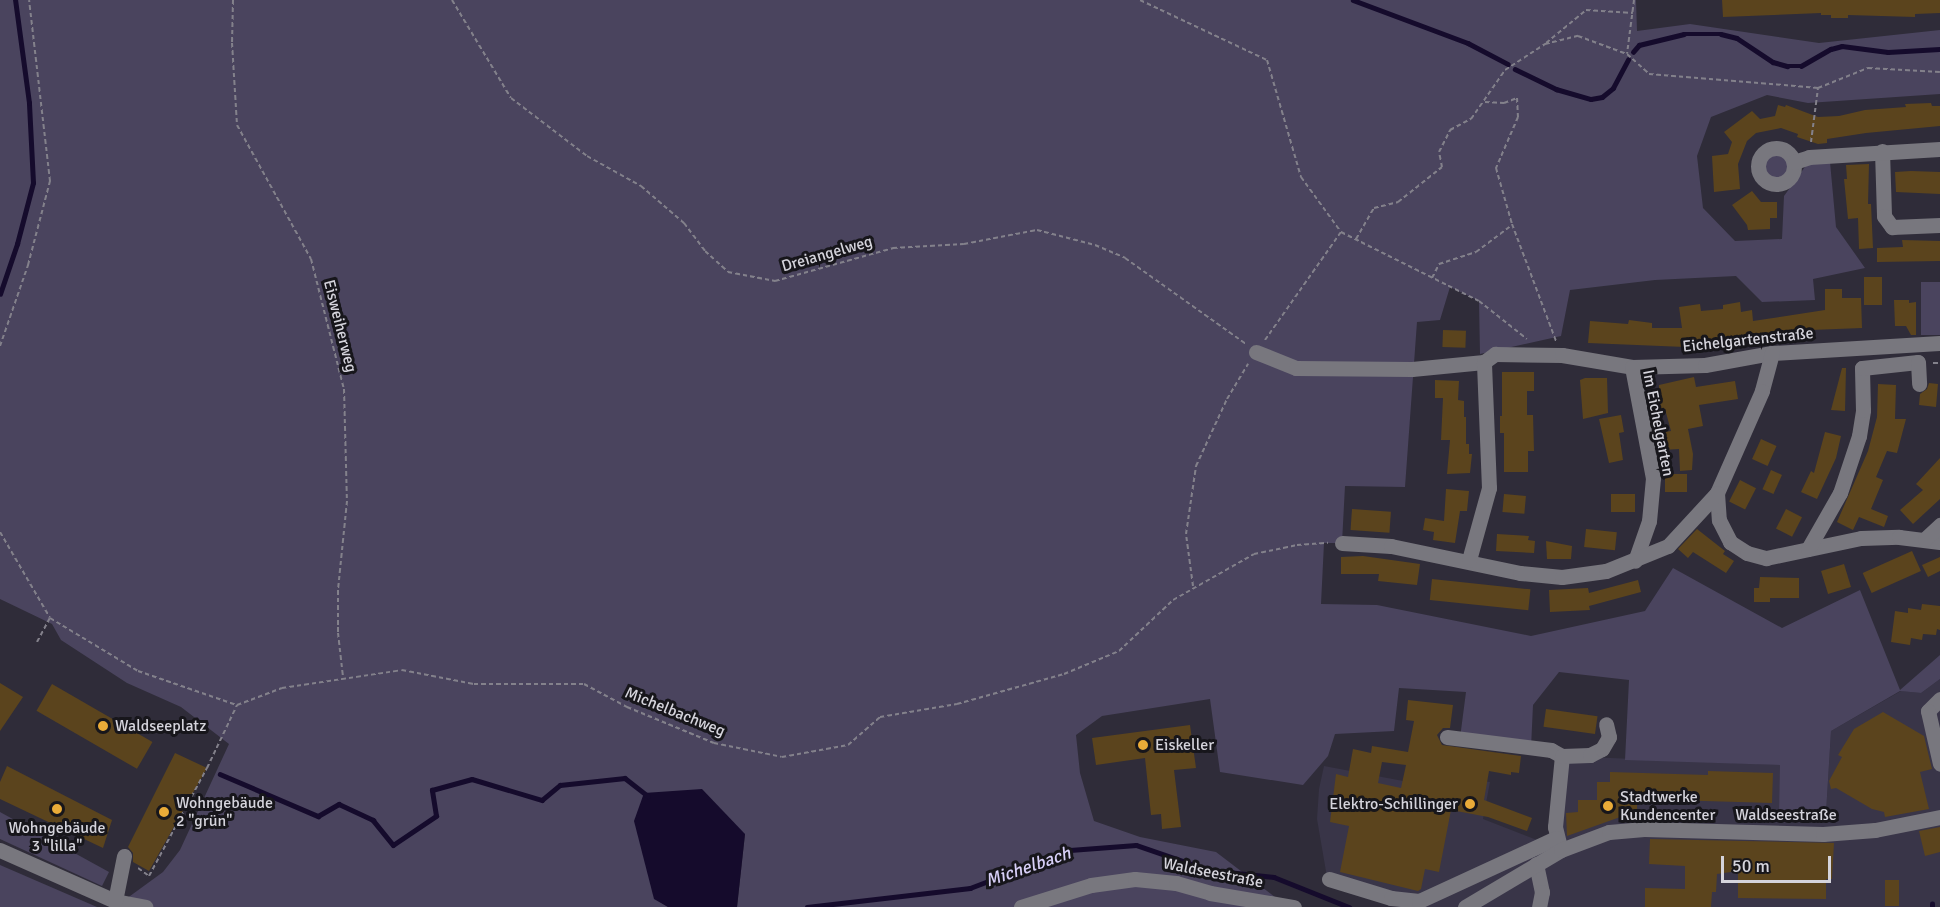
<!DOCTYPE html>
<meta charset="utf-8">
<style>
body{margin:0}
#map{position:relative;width:1940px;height:907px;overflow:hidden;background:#2f2c39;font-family:Signika,sans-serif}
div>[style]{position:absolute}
.built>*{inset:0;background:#393548}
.green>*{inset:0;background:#4a445e;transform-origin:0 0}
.round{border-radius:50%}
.water>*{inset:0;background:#150b2c}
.stream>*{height:4.5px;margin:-2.25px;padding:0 2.25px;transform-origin:2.25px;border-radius:2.25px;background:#150b2c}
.building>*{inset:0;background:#5b441d;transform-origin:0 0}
.path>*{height:2px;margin-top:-1px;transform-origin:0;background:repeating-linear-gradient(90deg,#83818b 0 4.5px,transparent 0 7.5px)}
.minor>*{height:15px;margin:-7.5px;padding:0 7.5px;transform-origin:7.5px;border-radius:7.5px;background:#78777e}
.minor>.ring{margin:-7.5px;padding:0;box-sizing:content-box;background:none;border:15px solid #78777e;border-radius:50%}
.dots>*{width:16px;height:16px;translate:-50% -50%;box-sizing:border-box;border:3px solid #17161b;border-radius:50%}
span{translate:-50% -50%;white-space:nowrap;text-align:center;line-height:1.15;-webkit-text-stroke:6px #17161b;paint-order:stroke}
.street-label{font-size:16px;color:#d5d4dc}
.poi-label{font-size:16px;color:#d5d4dc}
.left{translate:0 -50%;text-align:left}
.right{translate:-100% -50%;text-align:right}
.water-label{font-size:18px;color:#d7cff7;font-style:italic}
.scale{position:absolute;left:1721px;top:856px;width:110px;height:27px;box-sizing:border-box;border:3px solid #d5d4dc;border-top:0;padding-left:8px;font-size:18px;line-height:21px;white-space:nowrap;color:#d5d4dc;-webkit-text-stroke:4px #17161b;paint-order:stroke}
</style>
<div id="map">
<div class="built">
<i style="clip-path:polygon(1940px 679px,1940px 907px,1404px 907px,1328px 883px,1317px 819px,1319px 789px,1324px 766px,1456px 791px,1474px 780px,1490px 782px,1483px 819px,1537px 840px,1540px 844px,1555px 827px,1562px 756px,1780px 765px,1826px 813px,1831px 731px,1901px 691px,1921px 693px)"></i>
</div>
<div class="green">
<i style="clip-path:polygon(0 0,1636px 0,1637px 31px,1690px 24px,1819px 43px,1940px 30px,1940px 94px,1808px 103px,1767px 95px,1711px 117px,1697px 156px,1703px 208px,1735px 241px,1782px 239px,1784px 196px,1807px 164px,1830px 162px,1836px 227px,1865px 268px,1813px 279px,1815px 300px,1762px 302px,1736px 276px,1655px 280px,1570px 290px,1561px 336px,1480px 354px,1479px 301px,1450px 287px,1440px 320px,1417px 322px,1405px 487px,1345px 486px,1342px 543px,1324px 543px,1321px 604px,1377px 605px,1531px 636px,1645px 611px,1673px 568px,1782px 628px,1860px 590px,1900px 690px,1940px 655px,1940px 679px,1921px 693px,1900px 691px,1831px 731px,1826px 813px,1779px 814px,1780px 765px,1625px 760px,1629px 680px,1559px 672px,1533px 705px,1531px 748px,1460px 738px,1466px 692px,1399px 688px,1394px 731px,1335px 734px,1328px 756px,1303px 785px,1220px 772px,1210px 699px,1102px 716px,1076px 735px,1080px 773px,1094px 821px,1140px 837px,1216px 852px,1288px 907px,737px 907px,745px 834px,654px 898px,668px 907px,115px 907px,163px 872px,180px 850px,229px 744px,181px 707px,127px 683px,61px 640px,52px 624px,0 599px)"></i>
<i class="round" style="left:1758px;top:148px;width:36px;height:36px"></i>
<i style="left:1921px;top:282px;width:19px;height:53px"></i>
<i style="clip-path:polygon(0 812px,109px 872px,102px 886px,0 839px)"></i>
<i style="clip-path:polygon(0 865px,97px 907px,0 907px)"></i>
</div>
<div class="water">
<i style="clip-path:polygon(702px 789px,745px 834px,737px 907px,668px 907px,654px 899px,634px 821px,644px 793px)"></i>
</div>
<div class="stream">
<i style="left:1353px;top:0;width:123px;rotate:20.5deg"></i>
<i style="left:1468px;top:43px;width:45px;rotate:27.7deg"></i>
<i style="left:1633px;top:52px;width:9px;rotate:-49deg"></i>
<i style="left:1639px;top:45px;width:46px;rotate:-13.7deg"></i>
<i style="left:1684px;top:34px;width:37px"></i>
<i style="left:1721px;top:34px;width:16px;rotate:14deg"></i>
<i style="left:1737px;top:38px;width:43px;rotate:33.7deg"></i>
<i style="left:1773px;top:62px;width:15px;rotate:16deg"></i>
<i style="left:1787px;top:66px;width:14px"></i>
<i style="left:1801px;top:66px;width:34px;rotate:-30deg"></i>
<i style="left:1831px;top:49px;width:11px;rotate:-15deg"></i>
<i style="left:1842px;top:46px;width:46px;rotate:7.4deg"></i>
<i style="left:1888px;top:52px;width:52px;rotate:-3.3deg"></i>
<i style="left:1515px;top:69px;width:46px;rotate:26deg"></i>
<i style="left:1556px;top:89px;width:36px;rotate:16deg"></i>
<i style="left:1591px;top:99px;width:11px;rotate:-10deg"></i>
<i style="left:1602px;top:97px;width:14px;rotate:-39deg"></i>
<i style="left:1613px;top:88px;width:32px;rotate:-62deg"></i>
<i style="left:0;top:294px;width:53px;rotate:-71.2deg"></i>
<i style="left:17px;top:244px;width:63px;rotate:-75.3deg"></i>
<i style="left:33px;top:183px;width:80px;rotate:-92.9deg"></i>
<i style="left:29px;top:103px;width:104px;rotate:-97.7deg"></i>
<i style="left:220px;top:774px;width:107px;rotate:23.2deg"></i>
<i style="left:318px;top:816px;width:24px;rotate:-30deg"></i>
<i style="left:339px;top:804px;width:38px;rotate:25deg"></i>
<i style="left:373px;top:820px;width:32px;rotate:51deg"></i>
<i style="left:393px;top:845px;width:52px;rotate:-34deg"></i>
<i style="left:436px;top:816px;width:26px;rotate:-99deg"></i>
<i style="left:432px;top:790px;width:41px;rotate:-15.4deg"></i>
<i style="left:472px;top:779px;width:73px;rotate:16.7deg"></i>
<i style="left:542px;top:800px;width:23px;rotate:-40deg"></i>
<i style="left:560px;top:785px;width:65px;rotate:-6.1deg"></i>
<i style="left:625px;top:778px;width:29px;rotate:38deg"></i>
<i style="left:807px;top:907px;width:164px;rotate:-6.6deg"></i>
<i style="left:970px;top:888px;width:107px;rotate:-20.8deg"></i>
<i style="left:1070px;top:850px;width:66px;rotate:-4.3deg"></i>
<i style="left:1136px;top:845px;width:77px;rotate:18.9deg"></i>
<i style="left:1209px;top:870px;width:65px;rotate:6.1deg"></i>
<i style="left:1274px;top:877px;width:81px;rotate:21.8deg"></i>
<i style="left:1932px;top:907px;width:3px;rotate:-90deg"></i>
</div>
<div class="building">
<i style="clip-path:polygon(1722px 0,1940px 0,1940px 13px,1915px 14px,1915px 17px,1848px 15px,1848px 18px,1831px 18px,1831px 15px,1821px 15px,1821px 13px,1723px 17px)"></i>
<i style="clip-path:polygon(1931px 103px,1932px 106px,1940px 106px,1940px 126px,1866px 133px,1827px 139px,1827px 143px,1818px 144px,1797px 137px,1798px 134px,1781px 128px,1756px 133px,1747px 141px,1738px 164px,1740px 189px,1714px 192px,1712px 156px,1728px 154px,1732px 142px,1724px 132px,1752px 111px,1760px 119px,1775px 116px,1778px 105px,1785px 107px,1786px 105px,1818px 117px,1839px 116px,1865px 110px,1906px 107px,1905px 104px)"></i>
<i style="clip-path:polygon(1869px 164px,1868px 204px,1871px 204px,1873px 248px,1859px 249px,1858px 218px,1848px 219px,1844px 179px,1847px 179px,1846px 165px)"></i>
<i style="clip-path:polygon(1911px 171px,1940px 172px,1940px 194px,1896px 192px,1895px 172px)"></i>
<i style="clip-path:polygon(1752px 191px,1761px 202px,1777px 202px,1777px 218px,1770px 218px,1770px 229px,1748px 230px,1747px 225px,1732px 205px)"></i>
<i style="clip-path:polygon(1902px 240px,1940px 241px,1940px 261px,1877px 262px,1877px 248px,1903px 247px)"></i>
<i style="left:1864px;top:277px;width:18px;height:28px"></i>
<i style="clip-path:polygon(1825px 289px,1842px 289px,1842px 298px,1861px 298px,1862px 328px,1811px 330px,1685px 347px,1588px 343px,1590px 321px,1628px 324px,1629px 320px,1652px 323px,1652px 328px,1682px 328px,1679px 307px,1700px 304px,1701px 311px,1723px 309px,1723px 305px,1740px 302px,1741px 312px,1752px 310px,1753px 321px,1825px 310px)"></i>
<i style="clip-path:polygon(1894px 300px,1909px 300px,1909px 303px,1916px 302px,1916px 335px,1911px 335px,1906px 326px,1895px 326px)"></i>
<i style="left:1443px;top:330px;width:23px;height:17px;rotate:2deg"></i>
<i style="clip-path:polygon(1842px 368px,1846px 368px,1845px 411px,1831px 410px)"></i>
<i style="clip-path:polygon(1502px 372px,1534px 372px,1534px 391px,1527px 391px,1527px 415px,1533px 415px,1534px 451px,1528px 451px,1528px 472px,1504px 472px,1504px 433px,1500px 433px,1500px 416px,1502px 416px)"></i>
<i style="clip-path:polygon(1694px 377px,1696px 387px,1735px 381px,1738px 399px,1699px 405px,1703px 426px,1688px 429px,1693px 454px,1692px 470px,1680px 471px,1679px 449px,1662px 450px,1659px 433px,1671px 431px,1665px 409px,1654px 411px,1651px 393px,1659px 388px,1659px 385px)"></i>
<i style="clip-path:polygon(1585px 378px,1607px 378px,1608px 413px,1583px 419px,1580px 380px)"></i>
<i style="clip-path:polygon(1435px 380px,1459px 381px,1458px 400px,1464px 401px,1464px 417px,1466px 417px,1466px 444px,1469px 444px,1469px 454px,1472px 454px,1470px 473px,1447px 474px,1450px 440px,1441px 440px,1443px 398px,1435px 398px)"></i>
<i style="clip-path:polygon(1929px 383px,1938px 384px,1936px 407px,1919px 405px,1920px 394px,1927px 389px)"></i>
<i style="clip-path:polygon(1878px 384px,1896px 385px,1895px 419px,1906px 419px,1897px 453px,1887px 451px,1876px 477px,1883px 480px,1871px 509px,1888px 516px,1884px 527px,1859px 517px,1853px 530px,1837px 522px,1868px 451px,1877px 417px)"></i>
<i style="clip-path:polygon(1621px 415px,1624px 432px,1619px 433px,1623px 460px,1609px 463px,1599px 419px)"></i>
<i style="clip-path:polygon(1825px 432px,1841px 436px,1836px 458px,1817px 499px,1801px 492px,1811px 471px,1814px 473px)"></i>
<i style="left:1761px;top:439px;width:17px;height:22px;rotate:24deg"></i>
<i style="clip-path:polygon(1940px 458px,1940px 499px,1913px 524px,1900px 510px,1923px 490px,1916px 484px)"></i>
<i style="left:1771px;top:470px;width:12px;height:21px;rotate:24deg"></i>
<i style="left:1665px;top:474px;width:22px;height:18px"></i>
<i style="left:1740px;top:480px;width:18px;height:24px;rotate:27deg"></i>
<i style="clip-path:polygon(1446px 489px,1469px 491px,1467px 511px,1460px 511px,1455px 543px,1433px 540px,1434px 532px,1423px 530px,1425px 518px,1444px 521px)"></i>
<i style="left:1504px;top:494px;width:22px;height:18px;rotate:5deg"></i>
<i style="left:1611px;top:494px;width:24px;height:18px"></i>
<i style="left:1352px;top:509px;width:39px;height:21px;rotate:4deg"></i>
<i style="left:1786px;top:509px;width:18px;height:22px;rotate:27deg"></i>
<i style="left:1586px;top:529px;width:31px;height:18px;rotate:6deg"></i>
<i style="clip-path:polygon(1697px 529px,1725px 551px,1723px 554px,1734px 561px,1726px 573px,1693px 552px,1688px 558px,1678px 549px)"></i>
<i style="clip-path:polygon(1497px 534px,1529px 536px,1528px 540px,1535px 541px,1534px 553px,1496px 551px)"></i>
<i style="clip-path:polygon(1546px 541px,1572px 546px,1571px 559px,1547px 559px)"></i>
<i style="left:1912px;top:551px;width:22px;height:54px;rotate:66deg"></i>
<i style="clip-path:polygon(1363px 556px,1420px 564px,1417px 585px,1378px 581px,1379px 574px,1341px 574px,1341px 557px)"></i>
<i style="clip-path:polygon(1940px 557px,1940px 571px,1928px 577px,1922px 565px)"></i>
<i style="left:1844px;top:564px;width:24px;height:24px;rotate:73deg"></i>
<i style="clip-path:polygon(1760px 577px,1799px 578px,1799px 598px,1770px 598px,1770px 602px,1754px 602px,1754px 588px,1759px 588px)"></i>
<i style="left:1432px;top:579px;width:99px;height:21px;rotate:6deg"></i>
<i style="clip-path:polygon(1638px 580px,1641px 592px,1589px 606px,1590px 610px,1550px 612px,1549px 590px,1588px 588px,1589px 593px)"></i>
<i style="clip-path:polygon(1922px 604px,1940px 606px,1940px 630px,1937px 629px,1936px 635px,1923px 634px,1922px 640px,1911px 638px,1910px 645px,1891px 642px,1895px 611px,1908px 613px,1908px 608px,1921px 610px)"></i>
<i style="clip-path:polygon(0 683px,23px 697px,0 731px)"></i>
<i style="left:52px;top:684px;width:116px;height:31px;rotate:30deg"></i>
<i style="clip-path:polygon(evenodd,1408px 700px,1453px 705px,1450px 728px,1443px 728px,1437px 735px,1442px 745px,1521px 756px,1519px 773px,1511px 772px,1511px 775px,1489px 771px,1484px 800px,1532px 818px,1527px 831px,1488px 817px,1451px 810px,1439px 872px,1425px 869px,1421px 889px,1418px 891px,1340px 872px,1349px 826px,1330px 822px,1336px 774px,1348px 777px,1353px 749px,1371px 753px,1372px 746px,1408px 752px,1414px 721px,1406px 720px,1408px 700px,1382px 762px,1406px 765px,1401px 788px,1378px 783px,1382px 762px)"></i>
<i style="left:1546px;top:709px;width:52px;height:18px;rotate:8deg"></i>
<i style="clip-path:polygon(1883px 712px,1924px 736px,1932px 769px,1920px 772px,1929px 809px,1885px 817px,1884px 812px,1872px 809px,1836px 788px,1831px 789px,1829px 781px,1842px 757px,1838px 755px,1854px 729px)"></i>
<i style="clip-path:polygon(1190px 725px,1196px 768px,1174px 770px,1181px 827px,1162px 829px,1161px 814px,1151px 815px,1145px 758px,1096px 765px,1092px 738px)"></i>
<i style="clip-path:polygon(175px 753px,207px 768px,149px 871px,133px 862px,133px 853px,128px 847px)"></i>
<i style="clip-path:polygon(7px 766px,112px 820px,103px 848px,0 799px,0 782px)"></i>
<i style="clip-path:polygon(1708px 771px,1773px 773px,1772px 803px,1637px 799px,1637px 811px,1567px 836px,1566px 813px,1578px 812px,1578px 800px,1597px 800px,1597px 782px,1610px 782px,1610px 772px,1708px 775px)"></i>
<i style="clip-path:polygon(1940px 827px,1940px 852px,1925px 856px,1919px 831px)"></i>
<i style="clip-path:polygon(1650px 839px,1834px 843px,1832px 879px,1826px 879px,1826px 899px,1738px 898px,1738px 871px,1717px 874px,1716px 892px,1712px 892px,1711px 907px,1645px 907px,1645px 888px,1685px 889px,1685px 866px,1649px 864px)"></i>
<i style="left:1885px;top:880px;width:14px;height:26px"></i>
</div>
<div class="path">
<i style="left:233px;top:0;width:43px;rotate:91.3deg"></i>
<i style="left:232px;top:43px;width:82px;rotate:86.5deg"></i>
<i style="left:237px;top:125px;width:153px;rotate:61.1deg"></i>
<i style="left:311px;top:259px;width:134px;rotate:75.8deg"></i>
<i style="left:344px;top:389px;width:112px;rotate:88.5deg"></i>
<i style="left:347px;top:501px;width:89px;rotate:95.8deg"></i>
<i style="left:338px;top:590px;width:43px;rotate:90deg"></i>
<i style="left:338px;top:633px;width:44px;rotate:83.5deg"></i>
<i style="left:452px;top:0;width:114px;rotate:59deg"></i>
<i style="left:511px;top:98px;width:96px;rotate:37.3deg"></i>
<i style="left:587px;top:156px;width:62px;rotate:29.1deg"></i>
<i style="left:641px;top:186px;width:57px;rotate:40.7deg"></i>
<i style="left:684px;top:223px;width:35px;rotate:53deg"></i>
<i style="left:705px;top:251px;width:31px;rotate:42deg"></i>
<i style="left:728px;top:272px;width:48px;rotate:10.8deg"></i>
<i style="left:775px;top:281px;width:123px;rotate:-15.6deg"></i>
<i style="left:893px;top:248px;width:71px;rotate:-3.2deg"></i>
<i style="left:964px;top:244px;width:74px;rotate:-10.9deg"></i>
<i style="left:1037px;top:230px;width:60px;rotate:14.5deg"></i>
<i style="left:1095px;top:245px;width:33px;rotate:23deg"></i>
<i style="left:1125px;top:258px;width:148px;rotate:35.4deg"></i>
<i style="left:1140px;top:0;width:140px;rotate:25.3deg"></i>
<i style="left:1267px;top:60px;width:122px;rotate:73.8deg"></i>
<i style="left:1301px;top:177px;width:68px;rotate:54deg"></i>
<i style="left:1341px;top:232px;width:154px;rotate:26.6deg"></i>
<i style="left:1479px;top:301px;width:61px;rotate:38.4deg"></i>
<i style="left:1634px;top:0;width:54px;rotate:97.4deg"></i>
<i style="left:1627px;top:54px;width:30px;rotate:42deg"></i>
<i style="left:1649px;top:74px;width:170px;rotate:4.7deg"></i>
<i style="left:1818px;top:88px;width:54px;rotate:-21.8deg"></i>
<i style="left:1868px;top:68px;width:72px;rotate:3.2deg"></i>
<i style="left:1546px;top:43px;width:52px;rotate:-39.5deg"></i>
<i style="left:1586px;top:10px;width:47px;rotate:3.7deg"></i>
<i style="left:1485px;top:102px;width:19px;rotate:3deg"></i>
<i style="left:1504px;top:103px;width:14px;rotate:-21deg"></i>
<i style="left:1517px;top:98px;width:19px;rotate:87deg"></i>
<i style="left:1518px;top:117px;width:56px;rotate:113.3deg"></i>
<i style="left:1496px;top:168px;width:58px;rotate:74.1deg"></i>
<i style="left:1512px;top:224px;width:125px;rotate:69.4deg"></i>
<i style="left:1811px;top:142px;width:54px;rotate:-82.6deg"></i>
<i style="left:1356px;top:239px;width:36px;rotate:-60deg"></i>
<i style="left:1374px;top:208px;width:25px;rotate:-14deg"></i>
<i style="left:1398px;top:202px;width:56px;rotate:-38.5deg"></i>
<i style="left:1442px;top:167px;width:15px;rotate:-101deg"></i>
<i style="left:1439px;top:152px;width:25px;rotate:-63deg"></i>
<i style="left:1450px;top:130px;width:24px;rotate:-28deg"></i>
<i style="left:1471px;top:119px;width:60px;rotate:-55.2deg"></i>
<i style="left:1505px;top:70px;width:48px;rotate:-33deg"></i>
<i style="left:1545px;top:44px;width:34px;rotate:-14deg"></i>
<i style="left:1578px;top:36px;width:52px;rotate:20.2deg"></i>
<i style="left:1432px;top:278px;width:16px;rotate:-63deg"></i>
<i style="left:1439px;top:264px;width:39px;rotate:-18deg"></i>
<i style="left:1476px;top:252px;width:45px;rotate:-36.9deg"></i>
<i style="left:1265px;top:340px;width:132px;rotate:-54.9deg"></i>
<i style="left:0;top:346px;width:86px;rotate:-70.9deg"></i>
<i style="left:28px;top:265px;width:87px;rotate:-75.3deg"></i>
<i style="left:50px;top:181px;width:182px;rotate:-96.6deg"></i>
<i style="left:1933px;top:363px;width:7px"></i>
<i style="left:0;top:532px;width:99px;rotate:59.8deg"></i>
<i style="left:50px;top:618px;width:103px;rotate:31.1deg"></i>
<i style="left:138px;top:671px;width:105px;rotate:19deg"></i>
<i style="left:237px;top:705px;width:48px;rotate:-20.7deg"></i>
<i style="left:282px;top:688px;width:121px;rotate:-8.5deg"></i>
<i style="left:402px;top:670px;width:73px;rotate:11deg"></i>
<i style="left:474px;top:684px;width:110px"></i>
<i style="left:584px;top:684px;width:49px;rotate:28.1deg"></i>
<i style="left:627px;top:707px;width:94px;rotate:22.5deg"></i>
<i style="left:714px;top:743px;width:69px;rotate:11.6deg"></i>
<i style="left:782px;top:757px;width:67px;rotate:-10.3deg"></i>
<i style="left:848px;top:745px;width:43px;rotate:-41.2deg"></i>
<i style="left:880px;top:717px;width:78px;rotate:-9.6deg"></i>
<i style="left:957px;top:704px;width:111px;rotate:-15.7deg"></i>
<i style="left:1064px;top:674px;width:60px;rotate:-22.7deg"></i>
<i style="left:1119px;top:651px;width:74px;rotate:-43.4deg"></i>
<i style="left:1173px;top:600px;width:93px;rotate:-29.6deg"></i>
<i style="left:1254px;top:554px;width:44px;rotate:-11.8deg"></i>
<i style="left:1297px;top:545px;width:31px;rotate:-4deg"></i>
<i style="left:1193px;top:586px;width:52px;rotate:-97.7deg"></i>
<i style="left:1186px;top:534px;width:69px;rotate:-81.6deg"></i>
<i style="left:1196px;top:466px;width:74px;rotate:-65.2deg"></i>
<i style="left:1227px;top:399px;width:41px;rotate:-59deg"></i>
<i style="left:37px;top:642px;width:27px;rotate:-62deg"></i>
<i style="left:138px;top:868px;width:14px;rotate:36deg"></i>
<i style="left:149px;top:876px;width:123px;rotate:-61.8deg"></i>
<i style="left:207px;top:768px;width:70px;rotate:-64.5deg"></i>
</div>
<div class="minor">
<i class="ring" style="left:1758px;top:148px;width:21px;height:21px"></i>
<i style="left:1882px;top:151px;width:65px;rotate:88.2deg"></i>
<i style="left:1884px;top:216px;width:14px;rotate:54deg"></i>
<i style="left:1892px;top:227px;width:48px;rotate:-2.4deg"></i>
<i style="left:1794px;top:162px;width:16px;rotate:-18deg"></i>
<i style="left:1809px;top:157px;width:131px;rotate:-3.5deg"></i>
<i style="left:1256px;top:352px;width:43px;rotate:21.8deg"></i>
<i style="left:1296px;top:368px;width:116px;rotate:0.5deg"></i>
<i style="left:1412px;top:369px;width:72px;rotate:-5.6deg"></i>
<i style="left:1484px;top:362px;width:14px;rotate:-36deg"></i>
<i style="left:1495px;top:354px;width:67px;rotate:0.9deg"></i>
<i style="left:1562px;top:355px;width:71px;rotate:9.7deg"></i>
<i style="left:1632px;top:367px;width:73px;rotate:-1.6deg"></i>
<i style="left:1705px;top:365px;width:68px;rotate:-10.2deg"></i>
<i style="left:1772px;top:353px;width:168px;rotate:-3.4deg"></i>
<i style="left:1772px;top:353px;width:39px;rotate:105deg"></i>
<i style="left:1762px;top:391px;width:111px;rotate:113.8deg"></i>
<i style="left:1717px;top:493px;width:27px;rotate:86deg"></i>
<i style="left:1719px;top:520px;width:25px;rotate:63deg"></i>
<i style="left:1730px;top:542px;width:20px;rotate:33deg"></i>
<i style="left:1747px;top:553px;width:20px;rotate:15deg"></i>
<i style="left:1766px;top:558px;width:97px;rotate:-11.9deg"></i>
<i style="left:1861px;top:538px;width:38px;rotate:-2deg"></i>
<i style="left:1899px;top:537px;width:41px;rotate:7deg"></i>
<i style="left:1632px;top:367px;width:113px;rotate:79.3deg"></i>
<i style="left:1653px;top:478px;width:43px;rotate:95.3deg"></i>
<i style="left:1649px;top:521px;width:42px;rotate:109.3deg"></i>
<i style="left:1925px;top:539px;width:21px;rotate:-43deg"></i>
<i style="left:1342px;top:543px;width:49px;rotate:3.5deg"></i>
<i style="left:1391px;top:546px;width:132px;rotate:11.8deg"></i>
<i style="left:1520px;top:573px;width:42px;rotate:5.4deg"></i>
<i style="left:1562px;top:577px;width:44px;rotate:-7.8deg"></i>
<i style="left:1606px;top:571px;width:67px;rotate:-22deg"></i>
<i style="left:1668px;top:546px;width:72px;rotate:-47.2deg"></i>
<i style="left:1808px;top:549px;width:64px;rotate:-60.3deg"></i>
<i style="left:1840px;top:493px;width:60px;rotate:-71.6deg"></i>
<i style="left:1859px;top:436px;width:26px;rotate:-81deg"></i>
<i style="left:1863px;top:410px;width:42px;rotate:-91.4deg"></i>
<i style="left:1862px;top:368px;width:56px;rotate:-6.1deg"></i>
<i style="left:1918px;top:362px;width:22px;rotate:87deg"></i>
<i style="left:1469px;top:560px;width:75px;rotate:-74.5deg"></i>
<i style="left:1489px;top:488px;width:126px;rotate:-92.3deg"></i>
<i style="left:1940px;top:699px;width:17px;rotate:135deg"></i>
<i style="left:1928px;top:711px;width:54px;rotate:77.2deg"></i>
<i style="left:1447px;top:737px;width:105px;rotate:7.1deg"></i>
<i style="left:1551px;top:750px;width:13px;rotate:29deg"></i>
<i style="left:1560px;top:847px;width:21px;rotate:-104deg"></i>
<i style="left:1555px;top:827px;width:71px;rotate:-84.4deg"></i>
<i style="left:1562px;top:756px;width:28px;rotate:-2deg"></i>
<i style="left:1590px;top:755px;width:13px;rotate:-27deg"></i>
<i style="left:1602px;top:749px;width:14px;rotate:-60deg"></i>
<i style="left:1609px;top:737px;width:13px;rotate:-103deg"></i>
<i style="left:0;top:850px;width:126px;rotate:23.9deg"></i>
<i style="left:115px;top:901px;width:31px;rotate:11deg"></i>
<i style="left:1536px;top:864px;width:29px;rotate:78deg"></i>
<i style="left:1542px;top:892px;width:15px;rotate:101deg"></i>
<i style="left:1329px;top:879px;width:65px;rotate:17deg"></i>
<i style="left:1391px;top:898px;width:28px;rotate:6deg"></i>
<i style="left:1419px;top:901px;width:151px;rotate:-24.7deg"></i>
<i style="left:115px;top:901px;width:46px;rotate:-78.7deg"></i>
<i style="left:1021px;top:907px;width:73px;rotate:-17.4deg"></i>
<i style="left:1091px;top:885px;width:44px;rotate:-7.8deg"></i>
<i style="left:1135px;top:879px;width:41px;rotate:5.6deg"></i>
<i style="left:1176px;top:883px;width:35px;rotate:16deg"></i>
<i style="left:1210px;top:893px;width:85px;rotate:9.5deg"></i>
<i style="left:1465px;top:907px;width:112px;rotate:-30.7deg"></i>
<i style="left:1561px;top:850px;width:51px;rotate:-20.6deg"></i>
<i style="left:1609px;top:832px;width:35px;rotate:-5deg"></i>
<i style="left:1644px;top:829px;width:179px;rotate:1.6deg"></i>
<i style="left:1823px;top:834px;width:52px;rotate:-4.4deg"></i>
<i style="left:1875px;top:830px;width:66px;rotate:-11.3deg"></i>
</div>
<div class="dots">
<i style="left:103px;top:726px;background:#e9ab38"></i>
<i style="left:1143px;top:745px;background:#e9ab38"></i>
<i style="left:1470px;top:804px;background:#e9ab38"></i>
<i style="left:1608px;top:806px;background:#e9ab38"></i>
<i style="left:57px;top:809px;background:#e9ab38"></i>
<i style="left:164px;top:812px;background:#e9ab38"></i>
</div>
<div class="street-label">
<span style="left:827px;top:254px;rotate:-16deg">Dreiangelweg</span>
<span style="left:340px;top:326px;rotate:76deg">Eisweiherweg</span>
<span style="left:1748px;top:340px;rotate:-6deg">Eichelgartenstraße</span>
<span style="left:1658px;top:423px;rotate:79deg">Im Eichelgarten</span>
<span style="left:675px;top:712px;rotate:22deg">Michelbachweg</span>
<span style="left:1786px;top:815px">Waldseestraße</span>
<span style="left:1213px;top:873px;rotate:11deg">Waldseestraße</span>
</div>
<div class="poi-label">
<span class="left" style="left:115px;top:726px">Waldseeplatz</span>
<span class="left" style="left:1155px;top:745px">Eiskeller</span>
<span class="left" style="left:1620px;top:806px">Stadtwerke<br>Kundencenter</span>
<span class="left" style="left:176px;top:812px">Wohngebäude<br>2 "grün"</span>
<span class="right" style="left:1458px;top:804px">Elektro-Schillinger</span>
<span style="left:57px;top:837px">Wohngebäude<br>3 "lilla"</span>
</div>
<div class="water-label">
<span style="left:1028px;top:867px;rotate:-19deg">Michelbach</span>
</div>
<div class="scale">50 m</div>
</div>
